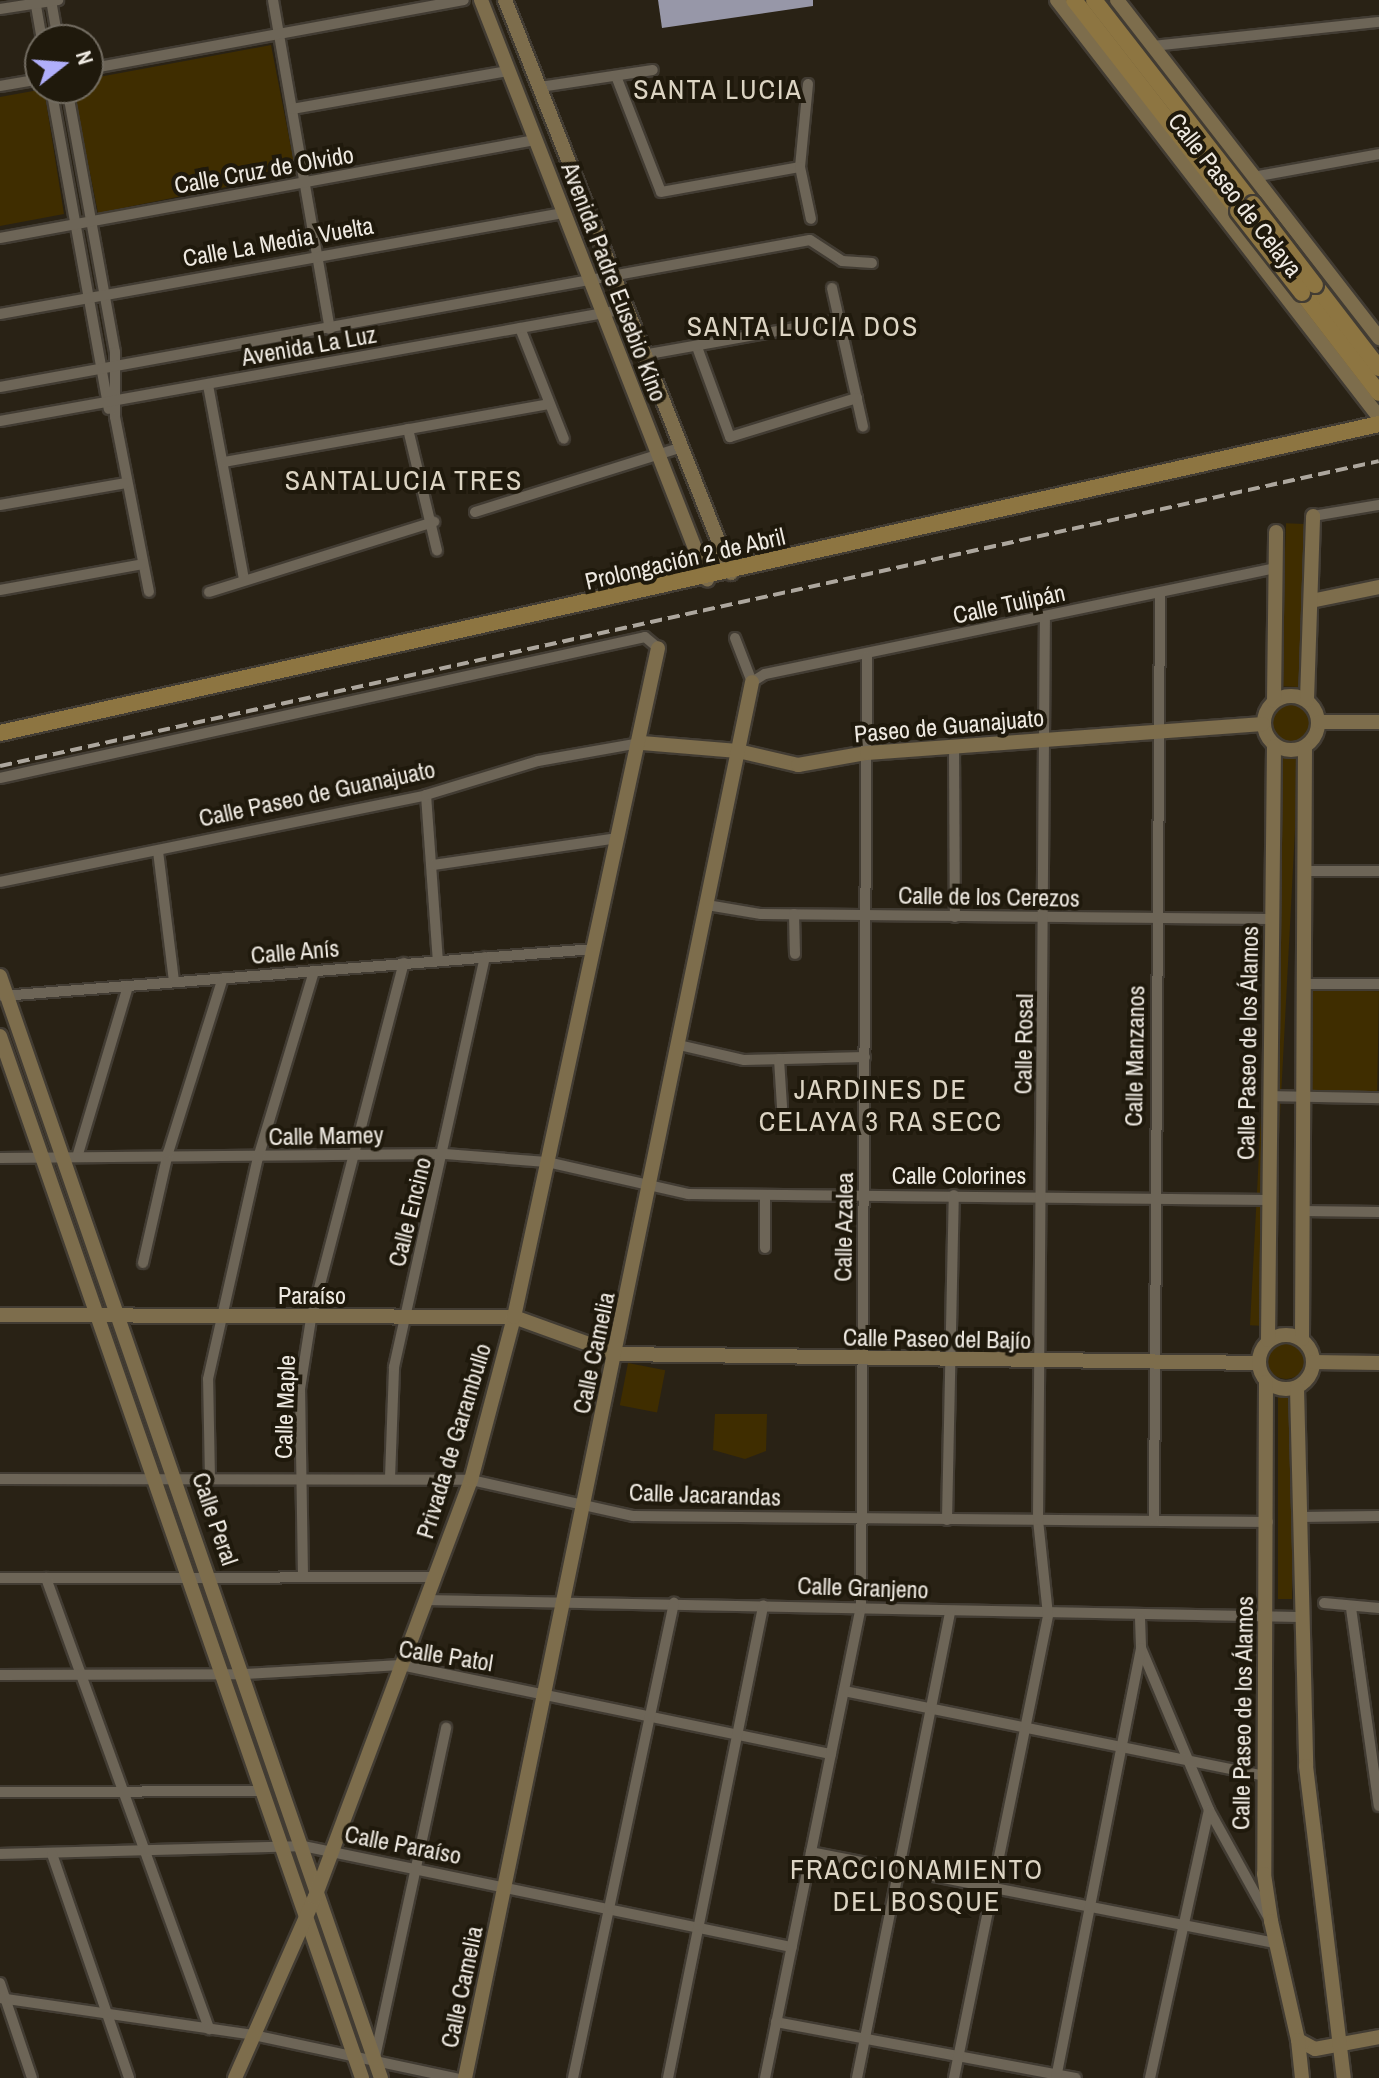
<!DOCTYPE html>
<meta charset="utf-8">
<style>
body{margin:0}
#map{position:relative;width:1379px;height:2078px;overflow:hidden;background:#292215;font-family:"Archivo Narrow",sans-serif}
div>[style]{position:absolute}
.green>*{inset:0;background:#3f2d00;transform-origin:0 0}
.round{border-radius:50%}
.building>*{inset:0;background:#9797a8}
.roads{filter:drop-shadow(2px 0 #423c33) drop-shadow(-2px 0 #423c33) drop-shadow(0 2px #423c33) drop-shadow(0 -2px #423c33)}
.street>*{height:10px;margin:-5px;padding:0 5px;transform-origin:5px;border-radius:5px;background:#6d6557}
.secondary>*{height:14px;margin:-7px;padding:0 7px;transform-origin:7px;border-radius:7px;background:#7d6d4c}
.secondary>.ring{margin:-7px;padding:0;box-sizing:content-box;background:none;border:14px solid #7d6d4c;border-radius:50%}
.primary>*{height:16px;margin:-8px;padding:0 8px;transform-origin:8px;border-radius:8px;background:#8d7541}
.rail>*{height:4px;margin-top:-2px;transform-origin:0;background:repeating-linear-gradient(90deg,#ada79e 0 12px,transparent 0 18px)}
.bridges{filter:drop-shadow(2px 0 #423c33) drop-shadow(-2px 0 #423c33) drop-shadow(0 2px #423c33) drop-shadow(0 -2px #423c33)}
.primary-bridge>*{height:16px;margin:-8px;padding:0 8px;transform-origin:8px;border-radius:8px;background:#8d7541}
span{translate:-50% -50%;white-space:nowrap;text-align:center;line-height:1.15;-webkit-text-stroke:8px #1f190c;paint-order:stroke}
.street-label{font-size:24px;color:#eee9e1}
.quarter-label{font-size:28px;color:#dcd4c3;letter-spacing:2px}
.north{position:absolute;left:24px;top:24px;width:80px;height:80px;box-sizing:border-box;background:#1f190c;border:2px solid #726c61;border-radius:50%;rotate:73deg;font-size:22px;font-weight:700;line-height:32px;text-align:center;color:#eee9e1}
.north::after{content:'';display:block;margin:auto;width:28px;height:36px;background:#b0aefa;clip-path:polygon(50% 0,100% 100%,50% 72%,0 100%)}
</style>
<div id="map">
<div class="green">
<i style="clip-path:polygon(271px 45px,296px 173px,98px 213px,73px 88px,88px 88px,88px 79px)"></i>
<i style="clip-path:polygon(44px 89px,64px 214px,0 226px,0 97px)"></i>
<i style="left:1305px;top:524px;width:163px;height:19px;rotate:92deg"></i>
<i class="round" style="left:1270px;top:703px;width:40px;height:40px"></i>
<i style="left:1280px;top:753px;width:19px;height:573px;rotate:3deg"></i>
<i style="left:1312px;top:990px;width:67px;height:101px;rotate:1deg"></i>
<i class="round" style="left:1267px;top:1341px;width:38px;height:38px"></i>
<i style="left:628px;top:1363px;width:38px;height:43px;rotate:11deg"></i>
<i style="left:1292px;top:1394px;width:205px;height:14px;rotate:90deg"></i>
<i style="clip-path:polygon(715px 1414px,767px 1414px,766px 1451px,745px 1459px,713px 1450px)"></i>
</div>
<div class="building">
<i style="clip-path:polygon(658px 0,813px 0,813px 6px,662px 28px)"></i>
</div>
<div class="roads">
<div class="street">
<i style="left:35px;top:0;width:41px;rotate:80.1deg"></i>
<i style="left:51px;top:0;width:41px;rotate:80.1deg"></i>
<i style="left:273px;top:0;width:334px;rotate:80.2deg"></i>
<i style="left:0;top:9px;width:59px;rotate:-8.8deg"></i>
<i style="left:1153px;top:46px;width:227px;rotate:-6.1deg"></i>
<i style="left:88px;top:69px;width:382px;rotate:-10.4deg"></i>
<i style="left:616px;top:76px;width:124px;rotate:68.8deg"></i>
<i style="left:661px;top:192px;width:141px;rotate:-10.2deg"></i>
<i style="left:808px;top:84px;width:83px;rotate:95.5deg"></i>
<i style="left:800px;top:167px;width:53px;rotate:78.1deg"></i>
<i style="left:0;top:86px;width:41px;rotate:-9.9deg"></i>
<i style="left:540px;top:87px;width:114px;rotate:-8.6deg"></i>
<i style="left:51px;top:88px;width:326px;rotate:79.8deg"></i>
<i style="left:67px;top:88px;width:268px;rotate:79.7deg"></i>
<i style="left:115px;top:352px;width:65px;rotate:90deg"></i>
<i style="left:115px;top:417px;width:178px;rotate:79deg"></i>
<i style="left:292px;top:109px;width:219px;rotate:-10deg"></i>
<i style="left:1253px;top:177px;width:128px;rotate:-10.3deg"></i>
<i style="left:0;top:238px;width:544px;rotate:-10.38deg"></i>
<i style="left:832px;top:288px;width:142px;rotate:77.4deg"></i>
<i style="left:0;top:314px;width:572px;rotate:-10.17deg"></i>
<i style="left:520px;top:328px;width:119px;rotate:68.4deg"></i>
<i style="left:697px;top:347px;width:96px;rotate:69.9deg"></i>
<i style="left:730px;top:437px;width:133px;rotate:-17.1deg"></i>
<i style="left:643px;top:355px;width:200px;rotate:-10.1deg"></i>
<i style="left:208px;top:385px;width:198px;rotate:79.5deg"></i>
<i style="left:0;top:387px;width:823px;rotate:-10.29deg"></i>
<i style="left:810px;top:240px;width:38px;rotate:33deg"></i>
<i style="left:842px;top:261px;width:30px;rotate:4deg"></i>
<i style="left:0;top:421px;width:636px;rotate:-10.14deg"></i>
<i style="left:408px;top:429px;width:125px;rotate:76.6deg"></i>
<i style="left:224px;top:462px;width:329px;rotate:-10.1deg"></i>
<i style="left:0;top:505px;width:128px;rotate:-9.9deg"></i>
<i style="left:475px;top:512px;width:214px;rotate:-17.4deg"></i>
<i style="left:1313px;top:516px;width:67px;rotate:-9.5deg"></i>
<i style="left:0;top:590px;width:145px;rotate:-10.3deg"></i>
<i style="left:209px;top:592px;width:236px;rotate:-17.3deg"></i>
<i style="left:735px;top:638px;width:47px;rotate:68.9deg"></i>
<i style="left:752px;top:682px;width:15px;rotate:-32deg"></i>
<i style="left:765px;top:674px;width:522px;rotate:-11.72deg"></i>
<i style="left:954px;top:746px;width:171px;rotate:89.7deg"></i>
<i style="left:0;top:778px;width:660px;rotate:-12.33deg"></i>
<i style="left:645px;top:637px;width:17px;rotate:40deg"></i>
<i style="left:426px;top:795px;width:166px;rotate:85.9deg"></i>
<i style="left:158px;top:851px;width:132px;rotate:83deg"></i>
<i style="left:433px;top:865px;width:187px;rotate:-8.3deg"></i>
<i style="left:1305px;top:871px;width:74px"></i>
<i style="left:0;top:882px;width:435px;rotate:-11.5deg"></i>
<i style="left:426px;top:795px;width:117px;rotate:-16.9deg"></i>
<i style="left:538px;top:761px;width:104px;rotate:-10deg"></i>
<i style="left:707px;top:905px;width:55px;rotate:9.5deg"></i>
<i style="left:761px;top:914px;width:511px;rotate:0.56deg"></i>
<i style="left:794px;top:914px;width:40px;rotate:88.6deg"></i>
<i style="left:1303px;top:984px;width:76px"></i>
<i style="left:2px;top:996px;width:594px;rotate:-4.54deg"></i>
<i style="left:679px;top:1045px;width:67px;rotate:13deg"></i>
<i style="left:744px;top:1060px;width:121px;rotate:-1.4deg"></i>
<i style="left:779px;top:1059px;width:48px;rotate:86.4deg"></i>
<i style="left:1270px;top:1096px;width:109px;rotate:1.1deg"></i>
<i style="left:78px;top:1154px;width:175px;rotate:-73.4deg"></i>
<i style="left:0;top:1158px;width:445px;rotate:-0.5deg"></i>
<i style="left:445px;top:1154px;width:102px;rotate:4.5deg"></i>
<i style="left:547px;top:1162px;width:145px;rotate:12.8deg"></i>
<i style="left:688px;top:1194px;width:581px;rotate:0.59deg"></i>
<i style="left:765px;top:1195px;width:53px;rotate:90deg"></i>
<i style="left:1302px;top:1211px;width:77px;rotate:0.7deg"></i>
<i style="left:143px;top:1263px;width:113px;rotate:-77.2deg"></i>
<i style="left:168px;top:1153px;width:183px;rotate:-72.6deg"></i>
<i style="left:390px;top:1478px;width:111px;rotate:-87.9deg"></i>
<i style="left:394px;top:1367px;width:420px;rotate:-77.5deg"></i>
<i style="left:0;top:1479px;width:471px;rotate:0.1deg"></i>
<i style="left:471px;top:1480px;width:166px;rotate:12.5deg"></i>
<i style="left:633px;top:1516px;width:635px;rotate:0.54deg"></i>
<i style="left:210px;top:1479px;width:100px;rotate:-91.1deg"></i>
<i style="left:208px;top:1379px;width:227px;rotate:-77.3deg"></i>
<i style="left:258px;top:1158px;width:195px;rotate:-73.3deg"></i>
<i style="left:1299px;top:1517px;width:80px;rotate:-0.7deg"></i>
<i style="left:947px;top:1520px;width:325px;rotate:-88.8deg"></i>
<i style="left:1154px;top:1520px;width:927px;rotate:-89.63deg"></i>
<i style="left:303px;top:1577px;width:188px;rotate:-90.9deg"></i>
<i style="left:300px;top:1389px;width:71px;rotate:-81.1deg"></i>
<i style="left:311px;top:1319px;width:368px;rotate:-75.4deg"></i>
<i style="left:0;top:1578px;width:434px;rotate:-0.1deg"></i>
<i style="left:46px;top:1578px;width:480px;rotate:70.1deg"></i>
<i style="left:425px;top:1600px;width:874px;rotate:1.11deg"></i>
<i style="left:1324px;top:1603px;width:55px;rotate:5.2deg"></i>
<i style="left:1351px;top:1608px;width:200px;rotate:82deg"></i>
<i style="left:1140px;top:1618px;width:30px;rotate:88deg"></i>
<i style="left:1141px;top:1648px;width:176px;rotate:67.2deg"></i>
<i style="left:1209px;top:1810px;width:120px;rotate:61.1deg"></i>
<i style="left:0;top:1675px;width:245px;rotate:-0.2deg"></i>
<i style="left:245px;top:1674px;width:156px;rotate:-3.3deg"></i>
<i style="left:401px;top:1665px;width:439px;rotate:11.7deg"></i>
<i style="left:844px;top:1691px;width:429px;rotate:11.4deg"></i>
<i style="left:0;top:1792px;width:259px;rotate:-0.2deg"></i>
<i style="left:811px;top:1852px;width:473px;rotate:11.1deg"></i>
<i style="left:0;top:1854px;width:303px;rotate:-1.5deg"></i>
<i style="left:303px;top:1846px;width:499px;rotate:11.7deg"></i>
<i style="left:52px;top:1854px;width:237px;rotate:71deg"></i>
<i style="left:0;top:1983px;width:100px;rotate:71.4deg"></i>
<i style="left:0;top:1998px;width:256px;rotate:8.3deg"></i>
<i style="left:253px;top:2035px;width:208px;rotate:12deg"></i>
<i style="left:776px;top:2022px;width:305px;rotate:10.6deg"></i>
<i style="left:375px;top:2057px;width:337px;rotate:-77.8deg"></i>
<i style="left:573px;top:2078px;width:486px;rotate:-78deg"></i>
<i style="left:668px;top:2078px;width:482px;rotate:-78.6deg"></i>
<i style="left:765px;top:2078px;width:481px;rotate:-78.5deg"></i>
<i style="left:861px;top:1607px;width:951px;rotate:-89.64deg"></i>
<i style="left:857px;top:2078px;width:476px;rotate:-78.7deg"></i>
<i style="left:954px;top:2078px;width:472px;rotate:-78.5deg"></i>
<i style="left:1048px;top:1615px;width:96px;rotate:-96deg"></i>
<i style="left:1038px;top:1520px;width:904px;rotate:-89.56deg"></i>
<i style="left:1056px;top:2078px;width:438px;rotate:-78.8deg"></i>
<i style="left:1150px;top:2078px;width:274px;rotate:-77.6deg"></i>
</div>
<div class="secondary">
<i style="left:481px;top:0;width:622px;rotate:68.68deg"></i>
<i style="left:505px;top:0;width:616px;rotate:68.47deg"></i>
<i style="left:1057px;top:0;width:527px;rotate:52.33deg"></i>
<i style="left:1117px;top:0;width:428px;rotate:52.2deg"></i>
<i style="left:1311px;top:601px;width:69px;rotate:-11.6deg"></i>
<i class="ring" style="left:1264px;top:696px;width:40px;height:40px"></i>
<i style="left:1307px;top:700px;width:184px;rotate:-88.1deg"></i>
<i style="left:1274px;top:701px;width:169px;rotate:-89.3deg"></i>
<i style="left:1319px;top:722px;width:60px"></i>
<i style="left:642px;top:743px;width:96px;rotate:4.8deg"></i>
<i style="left:738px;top:751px;width:62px;rotate:13.1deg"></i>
<i style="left:798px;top:765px;width:70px;rotate:-9.9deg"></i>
<i style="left:867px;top:753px;width:397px;rotate:-4.2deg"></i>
<i style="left:0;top:976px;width:1166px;rotate:70.93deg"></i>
<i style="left:0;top:1036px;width:1103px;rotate:70.84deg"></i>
<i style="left:0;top:1315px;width:514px;rotate:0.22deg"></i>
<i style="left:514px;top:1317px;width:109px;rotate:19.8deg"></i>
<i style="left:617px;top:1354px;width:641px;rotate:0.8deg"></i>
<i class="ring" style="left:1259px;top:1335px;width:40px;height:40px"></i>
<i style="left:1302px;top:1339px;width:591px;rotate:-89.71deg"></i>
<i style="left:1268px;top:1340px;width:594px;rotate:-89.42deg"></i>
<i style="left:1313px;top:1362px;width:66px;rotate:0.9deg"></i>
<i style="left:1266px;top:1382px;width:492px;rotate:90.2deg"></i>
<i style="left:1264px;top:1874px;width:48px;rotate:81.5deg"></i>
<i style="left:1271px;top:1921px;width:122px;rotate:77.2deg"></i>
<i style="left:1298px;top:2040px;width:19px;rotate:28deg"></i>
<i style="left:1315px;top:2049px;width:65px;rotate:-10.6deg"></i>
<i style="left:1297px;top:1388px;width:378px;rotate:88.6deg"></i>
<i style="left:1306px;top:1766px;width:314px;rotate:83.1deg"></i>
<i style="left:1298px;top:2040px;width:38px;rotate:84deg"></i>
<i style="left:235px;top:2078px;width:198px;rotate:-66.2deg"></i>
<i style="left:315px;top:1897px;width:445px;rotate:-69.5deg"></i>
<i style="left:471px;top:1480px;width:169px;rotate:-75.2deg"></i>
<i style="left:514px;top:1317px;width:684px;rotate:-77.85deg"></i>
<i style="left:465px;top:2078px;width:1425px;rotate:-78.38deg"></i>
</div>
<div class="primary">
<i style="left:1074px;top:0;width:267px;rotate:52.1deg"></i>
<i style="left:1094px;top:0;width:259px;rotate:52.1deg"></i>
<i style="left:1315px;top:285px;width:105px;rotate:52.4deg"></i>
<i style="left:1302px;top:293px;width:126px;rotate:52.4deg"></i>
<i style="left:0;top:733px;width:1413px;rotate:-12.63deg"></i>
</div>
</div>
<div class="rail">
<i style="left:0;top:766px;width:1412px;rotate:-12.47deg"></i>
</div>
<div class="bridges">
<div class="primary-bridge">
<i style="left:1253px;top:204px;width:102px;rotate:52.6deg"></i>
<i style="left:1238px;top:211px;width:104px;rotate:52deg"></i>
</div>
</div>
<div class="street-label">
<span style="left:264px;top:170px;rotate:-10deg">Calle Cruz de Olvido</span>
<span style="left:1235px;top:195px;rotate:52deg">Calle Paseo de Celaya</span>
<span style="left:278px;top:242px;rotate:-10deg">Calle La Media Vuelta</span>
<span style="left:614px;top:282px;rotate:69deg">Avenida Padre Eusebio Kino</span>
<span style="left:309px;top:346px;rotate:-10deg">Avenida La Luz</span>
<span style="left:685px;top:559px;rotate:-13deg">Prolongación 2 de Abril</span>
<span style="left:1009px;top:604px;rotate:-12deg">Calle Tulipán</span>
<span style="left:949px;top:726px;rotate:-5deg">Paseo de Guanajuato</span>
<span style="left:317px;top:794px;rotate:-12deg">Calle Paseo de Guanajuato</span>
<span style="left:989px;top:897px;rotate:1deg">Calle de los Cerezos</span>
<span style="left:295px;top:952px;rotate:-5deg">Calle Anís</span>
<span style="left:1248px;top:1043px;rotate:-89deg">Calle Paseo de los Álamos</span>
<span style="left:1024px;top:1044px;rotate:-89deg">Calle Rosal</span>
<span style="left:1135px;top:1056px;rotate:-89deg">Calle Manzanos</span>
<span style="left:326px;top:1136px;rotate:-1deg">Calle Mamey</span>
<span style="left:959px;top:1176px">Calle Colorines</span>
<span style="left:410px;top:1212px;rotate:-76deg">Calle Encino</span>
<span style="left:844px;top:1227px;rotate:-89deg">Calle Azalea</span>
<span style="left:312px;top:1296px">Paraíso</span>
<span style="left:937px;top:1339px;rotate:1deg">Calle Paseo del Bajío</span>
<span style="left:594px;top:1353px;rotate:-78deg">Calle Camelia</span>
<span style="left:285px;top:1407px;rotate:-88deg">Calle Maple</span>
<span style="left:454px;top:1441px;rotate:-73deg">Privada de Garambullo</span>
<span style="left:705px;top:1495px;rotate:2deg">Calle Jacarandas</span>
<span style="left:215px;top:1519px;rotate:71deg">Calle Peral</span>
<span style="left:863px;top:1588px;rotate:2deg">Calle Granjeno</span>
<span style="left:446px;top:1656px;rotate:9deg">Calle Patol</span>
<span style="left:1243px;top:1713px;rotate:-89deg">Calle Paseo de los Álamos</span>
<span style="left:403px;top:1845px;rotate:11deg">Calle Paraíso</span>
<span style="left:462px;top:1987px;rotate:-78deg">Calle Camelia</span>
</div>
<div class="quarter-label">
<span style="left:718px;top:89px">SANTA LUCIA</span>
<span style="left:803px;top:326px">SANTA LUCIA DOS</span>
<span style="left:404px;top:480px">SANTALUCIA TRES</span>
<span style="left:881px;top:1105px">JARDINES DE<br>CELAYA 3 RA SECC</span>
<span style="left:917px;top:1885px">FRACCIONAMIENTO<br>DEL BOSQUE</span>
</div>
<div class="north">N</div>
</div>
